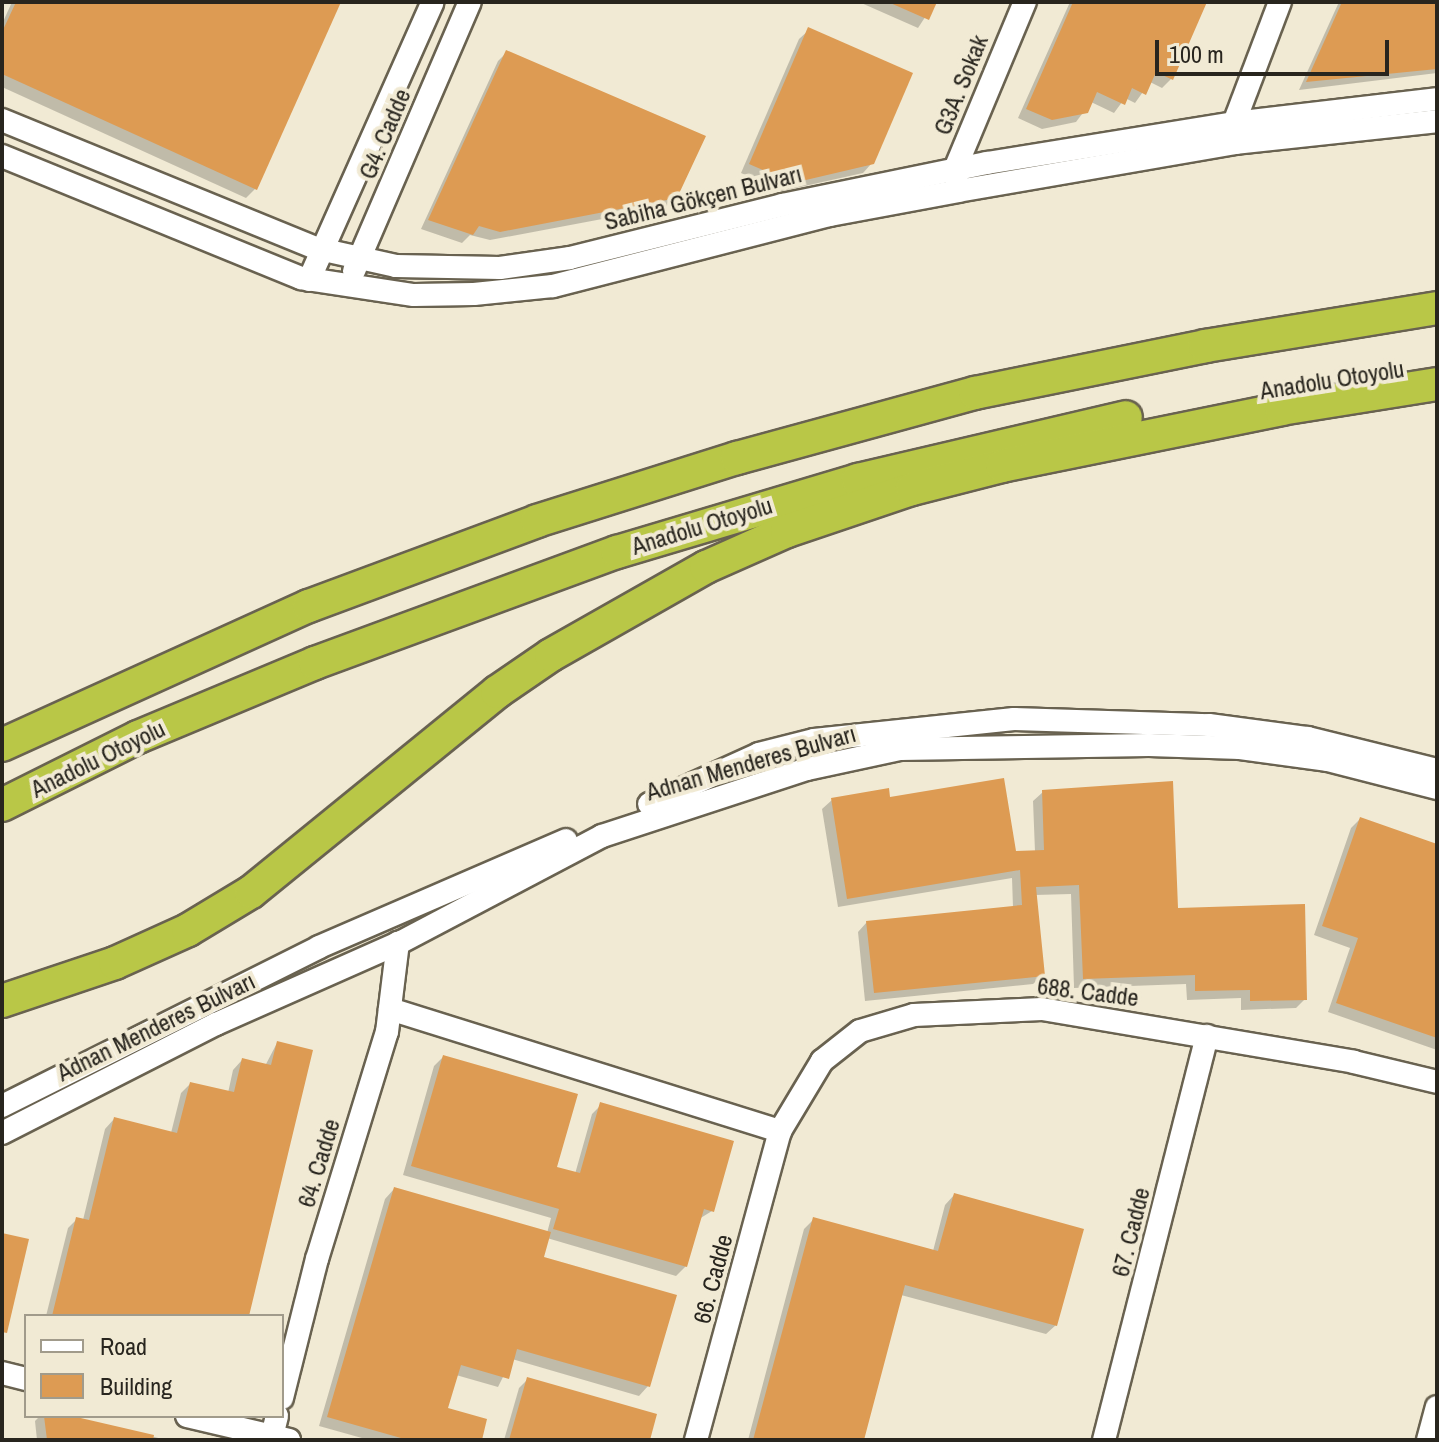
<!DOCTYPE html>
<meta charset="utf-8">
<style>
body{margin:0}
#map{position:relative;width:1439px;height:1442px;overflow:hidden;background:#f1ead4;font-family:"Archivo Narrow",sans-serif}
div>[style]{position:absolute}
.shadow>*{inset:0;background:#0003}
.building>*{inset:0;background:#dd9b53}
.roads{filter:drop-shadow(2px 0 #696250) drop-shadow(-2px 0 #696250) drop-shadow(0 2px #696250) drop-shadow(0 -2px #696250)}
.minor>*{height:22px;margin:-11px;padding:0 11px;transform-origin:11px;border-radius:11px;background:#fff}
.highway>*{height:32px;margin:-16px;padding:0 16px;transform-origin:16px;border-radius:16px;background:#b9c747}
span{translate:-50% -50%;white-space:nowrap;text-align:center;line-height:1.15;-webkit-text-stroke:8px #f1ead4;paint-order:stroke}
.street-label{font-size:24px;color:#28251e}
.frame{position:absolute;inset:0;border:4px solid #28251e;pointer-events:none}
.legend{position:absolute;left:24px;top:1314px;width:260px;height:104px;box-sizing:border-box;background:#f1ead4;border:2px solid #a19b8b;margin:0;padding:10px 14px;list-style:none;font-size:24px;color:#28251e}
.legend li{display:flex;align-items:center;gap:16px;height:40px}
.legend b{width:40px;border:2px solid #a19b8b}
.scale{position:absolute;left:1155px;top:40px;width:234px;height:36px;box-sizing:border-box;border:4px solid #28251e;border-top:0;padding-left:10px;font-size:24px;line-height:28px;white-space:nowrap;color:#28251e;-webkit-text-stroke:6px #f1ead4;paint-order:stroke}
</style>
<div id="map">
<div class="shadow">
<i style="clip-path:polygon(12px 2px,339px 2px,256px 188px,246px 198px,2px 87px,2px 24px)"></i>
<i style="clip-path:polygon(859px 2px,935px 2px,918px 28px)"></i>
<i style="clip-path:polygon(1070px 2px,1205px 2px,1171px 79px,1162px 88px,1150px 82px,1135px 103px,1125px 98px,1114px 113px,1091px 102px,1076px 122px,1042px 129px,1018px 118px)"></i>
<i style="clip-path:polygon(1339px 2px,1437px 2px,1437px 73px,1299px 90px)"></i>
<i style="clip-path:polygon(809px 30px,872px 163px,863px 173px,782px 191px,741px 173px,799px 39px)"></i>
<i style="clip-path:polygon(507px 52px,675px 197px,666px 207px,490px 240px,470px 235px,462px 243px,421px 229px,498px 61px)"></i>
<i style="clip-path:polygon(1043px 792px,1176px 910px,1305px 999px,1296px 1008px,1241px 1010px,1241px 998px,1187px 1000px,1186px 984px,1074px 988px,1071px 894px,1035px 895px,1043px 975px,1033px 984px,865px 1001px,858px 932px,867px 922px,1013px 908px,1012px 878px,838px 907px,822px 809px,832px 800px,888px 800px,1014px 853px,1035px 852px,1033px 801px)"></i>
<i style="clip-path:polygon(1360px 819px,1437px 846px,1437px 1050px,1328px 1012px,1350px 948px,1314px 935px,1351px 828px)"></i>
<i style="clip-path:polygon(277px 1043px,247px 1316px,46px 1316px,68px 1228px,77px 1219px,83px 1220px,105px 1129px,114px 1119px,171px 1133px,181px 1093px,190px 1084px,228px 1093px,233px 1070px,242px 1060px,265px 1066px)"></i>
<i style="clip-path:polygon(443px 1057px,555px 1168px,575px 1174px,592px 1114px,601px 1105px,712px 1211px,699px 1219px,686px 1266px,676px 1276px,547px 1238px,541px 1258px,648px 1386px,639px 1396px,512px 1359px,498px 1387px,456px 1375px,446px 1409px,479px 1440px,369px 1440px,319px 1426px,385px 1199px,394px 1189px,547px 1233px,551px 1218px,403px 1175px,434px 1066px)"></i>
<i style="clip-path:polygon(954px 1195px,1056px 1325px,1046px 1334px,901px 1295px,862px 1440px,748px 1440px,804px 1229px,814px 1219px,933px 1251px,945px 1205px)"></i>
<i style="clip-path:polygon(528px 1379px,648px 1440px,504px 1440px,519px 1388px)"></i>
<i style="clip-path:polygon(40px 1416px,63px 1416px,167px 1440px,37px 1440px,35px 1421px)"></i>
</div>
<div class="building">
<i style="clip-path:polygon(16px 2px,341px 2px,257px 190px,2px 74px,2px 32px)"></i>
<i style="clip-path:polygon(888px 2px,937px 2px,929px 20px)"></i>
<i style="clip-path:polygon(1073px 2px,1207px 2px,1173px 80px,1156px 72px,1146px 95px,1132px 88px,1125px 105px,1097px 92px,1088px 113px,1052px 120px,1026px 109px)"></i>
<i style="clip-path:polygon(1342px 2px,1437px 2px,1437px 69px,1306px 82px)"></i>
<i style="clip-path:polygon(808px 27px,913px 73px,874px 164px,793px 183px,749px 164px)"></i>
<i style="clip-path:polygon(506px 50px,706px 136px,677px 198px,500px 232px,479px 226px,473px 235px,428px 220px)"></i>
<i style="clip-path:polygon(1004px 778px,1016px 851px,1044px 850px,1042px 790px,1173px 781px,1178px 908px,1305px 904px,1307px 1000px,1250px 1001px,1250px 990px,1195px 991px,1195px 975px,1083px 979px,1079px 885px,1036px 887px,1045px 976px,874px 993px,866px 921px,1022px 905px,1020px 870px,847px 899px,831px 798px,889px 788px,890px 797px)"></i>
<i style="clip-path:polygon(1360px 817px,1437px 844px,1437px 1038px,1336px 1003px,1358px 938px,1322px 926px)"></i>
<i style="clip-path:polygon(277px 1041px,313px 1050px,249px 1316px,52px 1316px,76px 1217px,89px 1220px,114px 1117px,177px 1133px,190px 1082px,234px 1092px,242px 1058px,271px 1065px)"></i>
<i style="clip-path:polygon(443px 1055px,578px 1094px,557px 1167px,580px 1173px,600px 1102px,734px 1141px,714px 1212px,704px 1209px,687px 1267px,553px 1229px,559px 1209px,411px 1166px)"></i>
<i style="clip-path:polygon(394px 1187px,551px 1232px,544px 1257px,677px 1295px,650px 1387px,517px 1349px,509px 1379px,461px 1365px,448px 1408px,487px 1419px,482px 1440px,408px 1440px,327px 1417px)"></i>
<i style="clip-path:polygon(954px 1193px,1084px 1229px,1057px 1326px,905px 1285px,864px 1440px,753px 1440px,813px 1217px,938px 1251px)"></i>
<i style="clip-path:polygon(2px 1233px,29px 1239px,7px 1333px,2px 1332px)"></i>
<i style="clip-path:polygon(527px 1377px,657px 1414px,650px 1440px,509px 1440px)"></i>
<i style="clip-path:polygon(44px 1416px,72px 1416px,154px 1435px,153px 1440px,47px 1440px)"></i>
</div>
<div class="roads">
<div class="minor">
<i style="left:2px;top:120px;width:338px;rotate:22.2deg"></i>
<i style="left:315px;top:248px;width:83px;rotate:12.5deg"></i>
<i style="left:396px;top:266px;width:104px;rotate:1.1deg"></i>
<i style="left:500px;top:268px;width:71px;rotate:-8.1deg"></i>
<i style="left:570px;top:258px;width:219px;rotate:-14deg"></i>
<i style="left:782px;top:205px;width:209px;rotate:-11.6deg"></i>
<i style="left:987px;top:163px;width:250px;rotate:-9.2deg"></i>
<i style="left:1234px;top:123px;width:204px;rotate:-6.7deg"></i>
<i style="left:1235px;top:134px;width:11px;rotate:-95deg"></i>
<i style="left:1234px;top:123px;width:129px;rotate:-69.2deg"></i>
<i style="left:2px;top:156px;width:323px;rotate:22.2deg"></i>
<i style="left:301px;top:278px;width:114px;rotate:8.6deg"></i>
<i style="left:414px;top:295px;width:60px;rotate:-1deg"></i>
<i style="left:474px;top:294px;width:79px;rotate:-5.8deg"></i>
<i style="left:553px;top:286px;width:286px;rotate:-14.4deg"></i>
<i style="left:830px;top:215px;width:130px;rotate:-10.6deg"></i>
<i style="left:958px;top:191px;width:282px;rotate:-9.8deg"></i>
<i style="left:1236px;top:143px;width:202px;rotate:-6.2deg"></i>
<i style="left:957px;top:182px;width:13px;rotate:-99deg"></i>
<i style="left:955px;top:169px;width:181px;rotate:-67.3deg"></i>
<i style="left:354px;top:271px;width:293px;rotate:-66.7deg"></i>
<i style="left:309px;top:280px;width:304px;rotate:-66deg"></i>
<i style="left:649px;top:804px;width:121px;rotate:-24.4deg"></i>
<i style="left:759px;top:754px;width:57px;rotate:-14.3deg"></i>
<i style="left:814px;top:740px;width:201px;rotate:-6deg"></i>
<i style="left:1014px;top:719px;width:195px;rotate:1.8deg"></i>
<i style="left:1209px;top:725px;width:100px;rotate:7.5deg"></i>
<i style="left:1308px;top:738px;width:133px;rotate:13.9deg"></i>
<i style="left:390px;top:1009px;width:409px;rotate:17.4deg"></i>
<i style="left:2px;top:1106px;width:355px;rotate:-26.6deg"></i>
<i style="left:319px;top:947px;width:269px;rotate:-23.4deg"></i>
<i style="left:2px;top:1133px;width:240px;rotate:-27deg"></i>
<i style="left:216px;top:1024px;width:202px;rotate:-23.9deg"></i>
<i style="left:401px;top:942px;width:227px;rotate:-27.8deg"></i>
<i style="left:602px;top:836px;width:216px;rotate:-18.1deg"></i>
<i style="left:807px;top:769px;width:95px;rotate:-12.1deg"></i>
<i style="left:900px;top:749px;width:249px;rotate:-0.9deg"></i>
<i style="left:1149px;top:745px;width:91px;rotate:1.9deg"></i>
<i style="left:1240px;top:748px;width:89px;rotate:7.8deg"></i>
<i style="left:1328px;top:760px;width:113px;rotate:14.4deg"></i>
<i style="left:2px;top:1373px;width:25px;rotate:14deg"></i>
<i style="left:282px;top:1398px;width:143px;rotate:-75.9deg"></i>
<i style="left:317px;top:1259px;width:238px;rotate:-72.9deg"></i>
<i style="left:387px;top:1032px;width:90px;rotate:-83deg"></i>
<i style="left:187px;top:1416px;width:105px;rotate:13.2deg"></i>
<i style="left:271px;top:1440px;width:25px;rotate:-76deg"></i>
<i style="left:696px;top:1440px;width:320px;rotate:-74.8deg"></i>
<i style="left:780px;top:1131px;width:82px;rotate:-59deg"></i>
<i style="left:822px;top:1061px;width:48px;rotate:-38.3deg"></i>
<i style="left:860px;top:1031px;width:56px;rotate:-16.5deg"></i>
<i style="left:914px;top:1015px;width:128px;rotate:-2.7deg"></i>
<i style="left:1042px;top:1009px;width:316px;rotate:9.6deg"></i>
<i style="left:1354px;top:1062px;width:85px;rotate:13.5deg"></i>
<i style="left:1104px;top:1440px;width:417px;rotate:-75.7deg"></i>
<i style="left:1428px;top:1440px;width:34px;rotate:-75deg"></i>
</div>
<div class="highway">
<i style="left:2px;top:745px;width:337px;rotate:-24.4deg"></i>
<i style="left:309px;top:606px;width:243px;rotate:-20.4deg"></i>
<i style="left:537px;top:521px;width:210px;rotate:-17.5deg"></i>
<i style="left:737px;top:458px;width:247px;rotate:-15.3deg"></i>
<i style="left:975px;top:393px;width:235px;rotate:-11.5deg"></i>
<i style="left:1205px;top:346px;width:235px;rotate:-9.3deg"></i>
<i style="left:2px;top:805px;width:152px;rotate:-26.6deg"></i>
<i style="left:138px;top:737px;width:192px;rotate:-22.7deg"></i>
<i style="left:315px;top:663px;width:322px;rotate:-20.2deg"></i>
<i style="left:617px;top:552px;width:252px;rotate:-16.6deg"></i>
<i style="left:858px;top:480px;width:275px;rotate:-13.2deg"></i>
<i style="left:2px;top:1001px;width:119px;rotate:-18.6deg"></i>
<i style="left:115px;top:963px;width:80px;rotate:-24.3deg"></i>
<i style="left:188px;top:930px;width:74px;rotate:-31.1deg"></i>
<i style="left:251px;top:892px;width:317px;rotate:-39.1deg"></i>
<i style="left:497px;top:692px;width:65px;rotate:-34.4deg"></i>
<i style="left:551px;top:655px;width:178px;rotate:-29.6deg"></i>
<i style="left:706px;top:567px;width:89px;rotate:-24deg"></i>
<i style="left:787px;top:531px;width:132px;rotate:-18.6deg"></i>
<i style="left:912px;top:489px;width:93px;rotate:-14.3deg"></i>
<i style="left:1002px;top:466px;width:285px;rotate:-11.5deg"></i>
<i style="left:1281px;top:409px;width:158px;rotate:-9.1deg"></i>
</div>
</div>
<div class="street-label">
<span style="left:961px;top:85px;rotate:-68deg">G3A. Sokak</span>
<span style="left:385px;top:134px;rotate:-67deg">G4. Cadde</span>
<span style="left:703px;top:198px;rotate:-14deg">Sabiha Gökçen Bulvarı</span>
<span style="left:1332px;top:380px;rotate:-9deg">Anadolu Otoyolu</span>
<span style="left:702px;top:526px;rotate:-17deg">Anadolu Otoyolu</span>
<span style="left:98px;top:759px;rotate:-26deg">Anadolu Otoyolu</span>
<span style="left:751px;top:763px;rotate:-16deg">Adnan Menderes Bulvarı</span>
<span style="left:1088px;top:992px;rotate:7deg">688. Cadde</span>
<span style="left:156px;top:1027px;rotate:-26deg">Adnan Menderes Bulvarı</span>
<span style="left:319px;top:1163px;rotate:-73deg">64. Cadde</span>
<span style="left:1131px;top:1232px;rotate:-76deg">67. Cadde</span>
<span style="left:713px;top:1279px;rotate:-75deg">66. Cadde</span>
</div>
<div class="frame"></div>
<ul class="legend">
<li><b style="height:10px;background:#fff"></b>Road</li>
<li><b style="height:22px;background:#dd9b53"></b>Building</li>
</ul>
<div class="scale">100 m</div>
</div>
